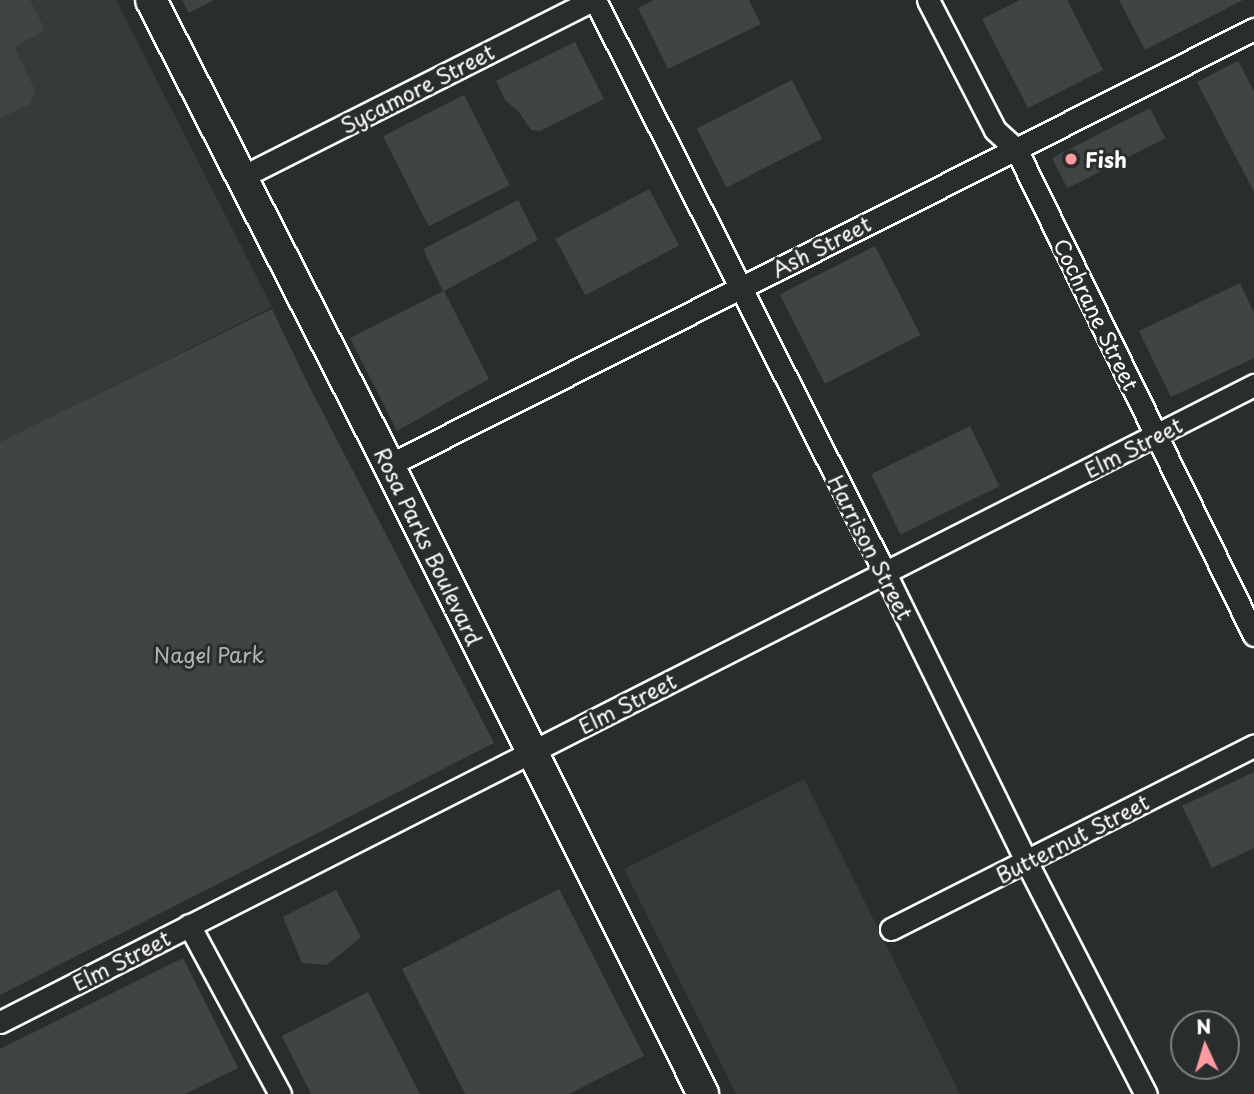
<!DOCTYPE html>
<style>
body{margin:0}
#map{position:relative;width:1254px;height:1094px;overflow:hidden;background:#2a2d2e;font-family:"Playpen Sans",sans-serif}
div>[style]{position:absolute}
.built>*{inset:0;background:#373a3b}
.green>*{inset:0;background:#414445;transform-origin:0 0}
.roads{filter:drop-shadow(2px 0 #fff) drop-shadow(-2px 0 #fff) drop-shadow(0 2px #fff) drop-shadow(0 -2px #fff)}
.street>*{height:21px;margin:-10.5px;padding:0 10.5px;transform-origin:10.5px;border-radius:10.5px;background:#2a2d2e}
.secondary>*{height:30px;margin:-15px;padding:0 15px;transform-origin:15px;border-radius:15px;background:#2a2d2e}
.dots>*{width:19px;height:19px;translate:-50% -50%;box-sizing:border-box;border:4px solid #2a2d2e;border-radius:50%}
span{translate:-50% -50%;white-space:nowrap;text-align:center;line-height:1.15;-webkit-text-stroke:6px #2a2d2e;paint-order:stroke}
.street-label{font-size:21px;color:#fff}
.poi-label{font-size:21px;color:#fff;font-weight:700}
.left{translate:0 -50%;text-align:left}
.park-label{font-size:21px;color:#b3b4b5}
.north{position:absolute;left:1170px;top:1010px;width:70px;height:70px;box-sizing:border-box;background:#2a2d2e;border:2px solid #7f8182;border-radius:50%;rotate:356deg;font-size:19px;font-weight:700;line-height:28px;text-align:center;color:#fff}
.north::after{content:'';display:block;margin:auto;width:24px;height:32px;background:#ff9aa2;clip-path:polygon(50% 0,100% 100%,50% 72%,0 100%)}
</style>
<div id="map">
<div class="built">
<i style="clip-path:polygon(0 0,116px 0,272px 307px,0 443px)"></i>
<i style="clip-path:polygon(804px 779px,960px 1094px,736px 1094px,624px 869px)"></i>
</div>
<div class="green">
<i style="clip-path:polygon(0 0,30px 0,45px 30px,14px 47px,35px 90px,30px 104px,0 118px)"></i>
<i style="clip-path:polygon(182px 0,214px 0,189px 13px)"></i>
<i style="clip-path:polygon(654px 0,749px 0,761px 24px,668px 69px,638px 8px)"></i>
<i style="clip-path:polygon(1020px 0,1067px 0,1103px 70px,1028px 108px,982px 19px)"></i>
<i style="clip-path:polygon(1119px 0,1243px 0,1145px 50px)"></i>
<i style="clip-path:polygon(575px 42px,604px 99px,540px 131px,531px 130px,518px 111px,506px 101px,496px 81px)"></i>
<i style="clip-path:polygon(1238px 61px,1254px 91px,1254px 192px,1197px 82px)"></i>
<i style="left:792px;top:80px;width:66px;height:107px;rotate:63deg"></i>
<i style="left:464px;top:95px;width:101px;height:91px;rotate:63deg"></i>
<i style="left:1150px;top:108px;width:34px;height:110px;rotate:63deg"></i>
<i style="left:649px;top:189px;width:64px;height:106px;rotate:62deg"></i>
<i style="clip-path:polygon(518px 200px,538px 240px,444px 291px,489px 379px,397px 431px,350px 338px,443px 291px,423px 249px)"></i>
<i style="left:875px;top:246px;width:100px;height:107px;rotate:63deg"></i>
<i style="clip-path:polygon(1240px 283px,1254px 313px,1254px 358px,1171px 397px,1139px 331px)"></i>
<i style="clip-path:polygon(272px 309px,308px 384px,494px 743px,0 995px,0 442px)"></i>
<i style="left:970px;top:426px;width:67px;height:110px;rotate:64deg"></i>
<i style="clip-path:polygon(1254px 772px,1254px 848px,1212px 868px,1182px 806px)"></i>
<i style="clip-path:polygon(559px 889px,644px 1056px,569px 1094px,465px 1094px,402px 969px)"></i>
<i style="clip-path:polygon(336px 890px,361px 937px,327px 965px,302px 963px,283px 917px)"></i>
<i style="clip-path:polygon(183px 958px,238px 1068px,185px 1094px,0 1094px,0 1049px)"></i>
<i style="clip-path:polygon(368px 992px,420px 1094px,311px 1094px,282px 1036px)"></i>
</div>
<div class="roads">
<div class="street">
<i style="left:595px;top:0;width:642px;rotate:63.16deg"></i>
<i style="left:885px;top:573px;width:321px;rotate:63.9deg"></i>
<i style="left:1026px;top:861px;width:262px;rotate:62.8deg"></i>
<i style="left:928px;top:0;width:146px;rotate:62.7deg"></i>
<i style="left:995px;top:130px;width:28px;rotate:42deg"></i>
<i style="left:1016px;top:149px;width:541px;rotate:63.91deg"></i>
<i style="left:242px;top:177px;width:392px;rotate:-26.8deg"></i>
<i style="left:389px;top:465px;width:969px;rotate:-26.75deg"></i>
<i style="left:189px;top:925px;width:192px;rotate:61.7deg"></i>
<i style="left:891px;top:929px;width:407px;rotate:-26.8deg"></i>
<i style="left:0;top:1022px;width:1407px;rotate:-26.93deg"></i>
</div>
<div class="secondary">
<i style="left:151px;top:0;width:522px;rotate:62.9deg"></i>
<i style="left:389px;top:465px;width:703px;rotate:63.47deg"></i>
</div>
</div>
<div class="dots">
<i style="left:1071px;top:159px;background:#ff9aa2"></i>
</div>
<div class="street-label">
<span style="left:417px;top:88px;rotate:-27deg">Sycamore Street</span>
<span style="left:821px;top:246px;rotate:-27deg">Ash Street</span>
<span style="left:1097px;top:314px;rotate:64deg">Cochrane Street</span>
<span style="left:1133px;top:447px;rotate:-27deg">Elm Street</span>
<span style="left:429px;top:546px;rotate:64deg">Rosa Parks Boulevard</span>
<span style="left:871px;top:547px;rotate:63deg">Harrison Street</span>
<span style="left:627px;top:703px;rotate:-27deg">Elm Street</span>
<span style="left:1072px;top:838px;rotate:-27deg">Butternut Street</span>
<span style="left:121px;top:960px;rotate:-27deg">Elm Street</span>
</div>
<div class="poi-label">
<span class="left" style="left:1085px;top:159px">Fish</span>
</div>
<div class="park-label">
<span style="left:209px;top:654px">Nagel Park</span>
</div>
<div class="north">N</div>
</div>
